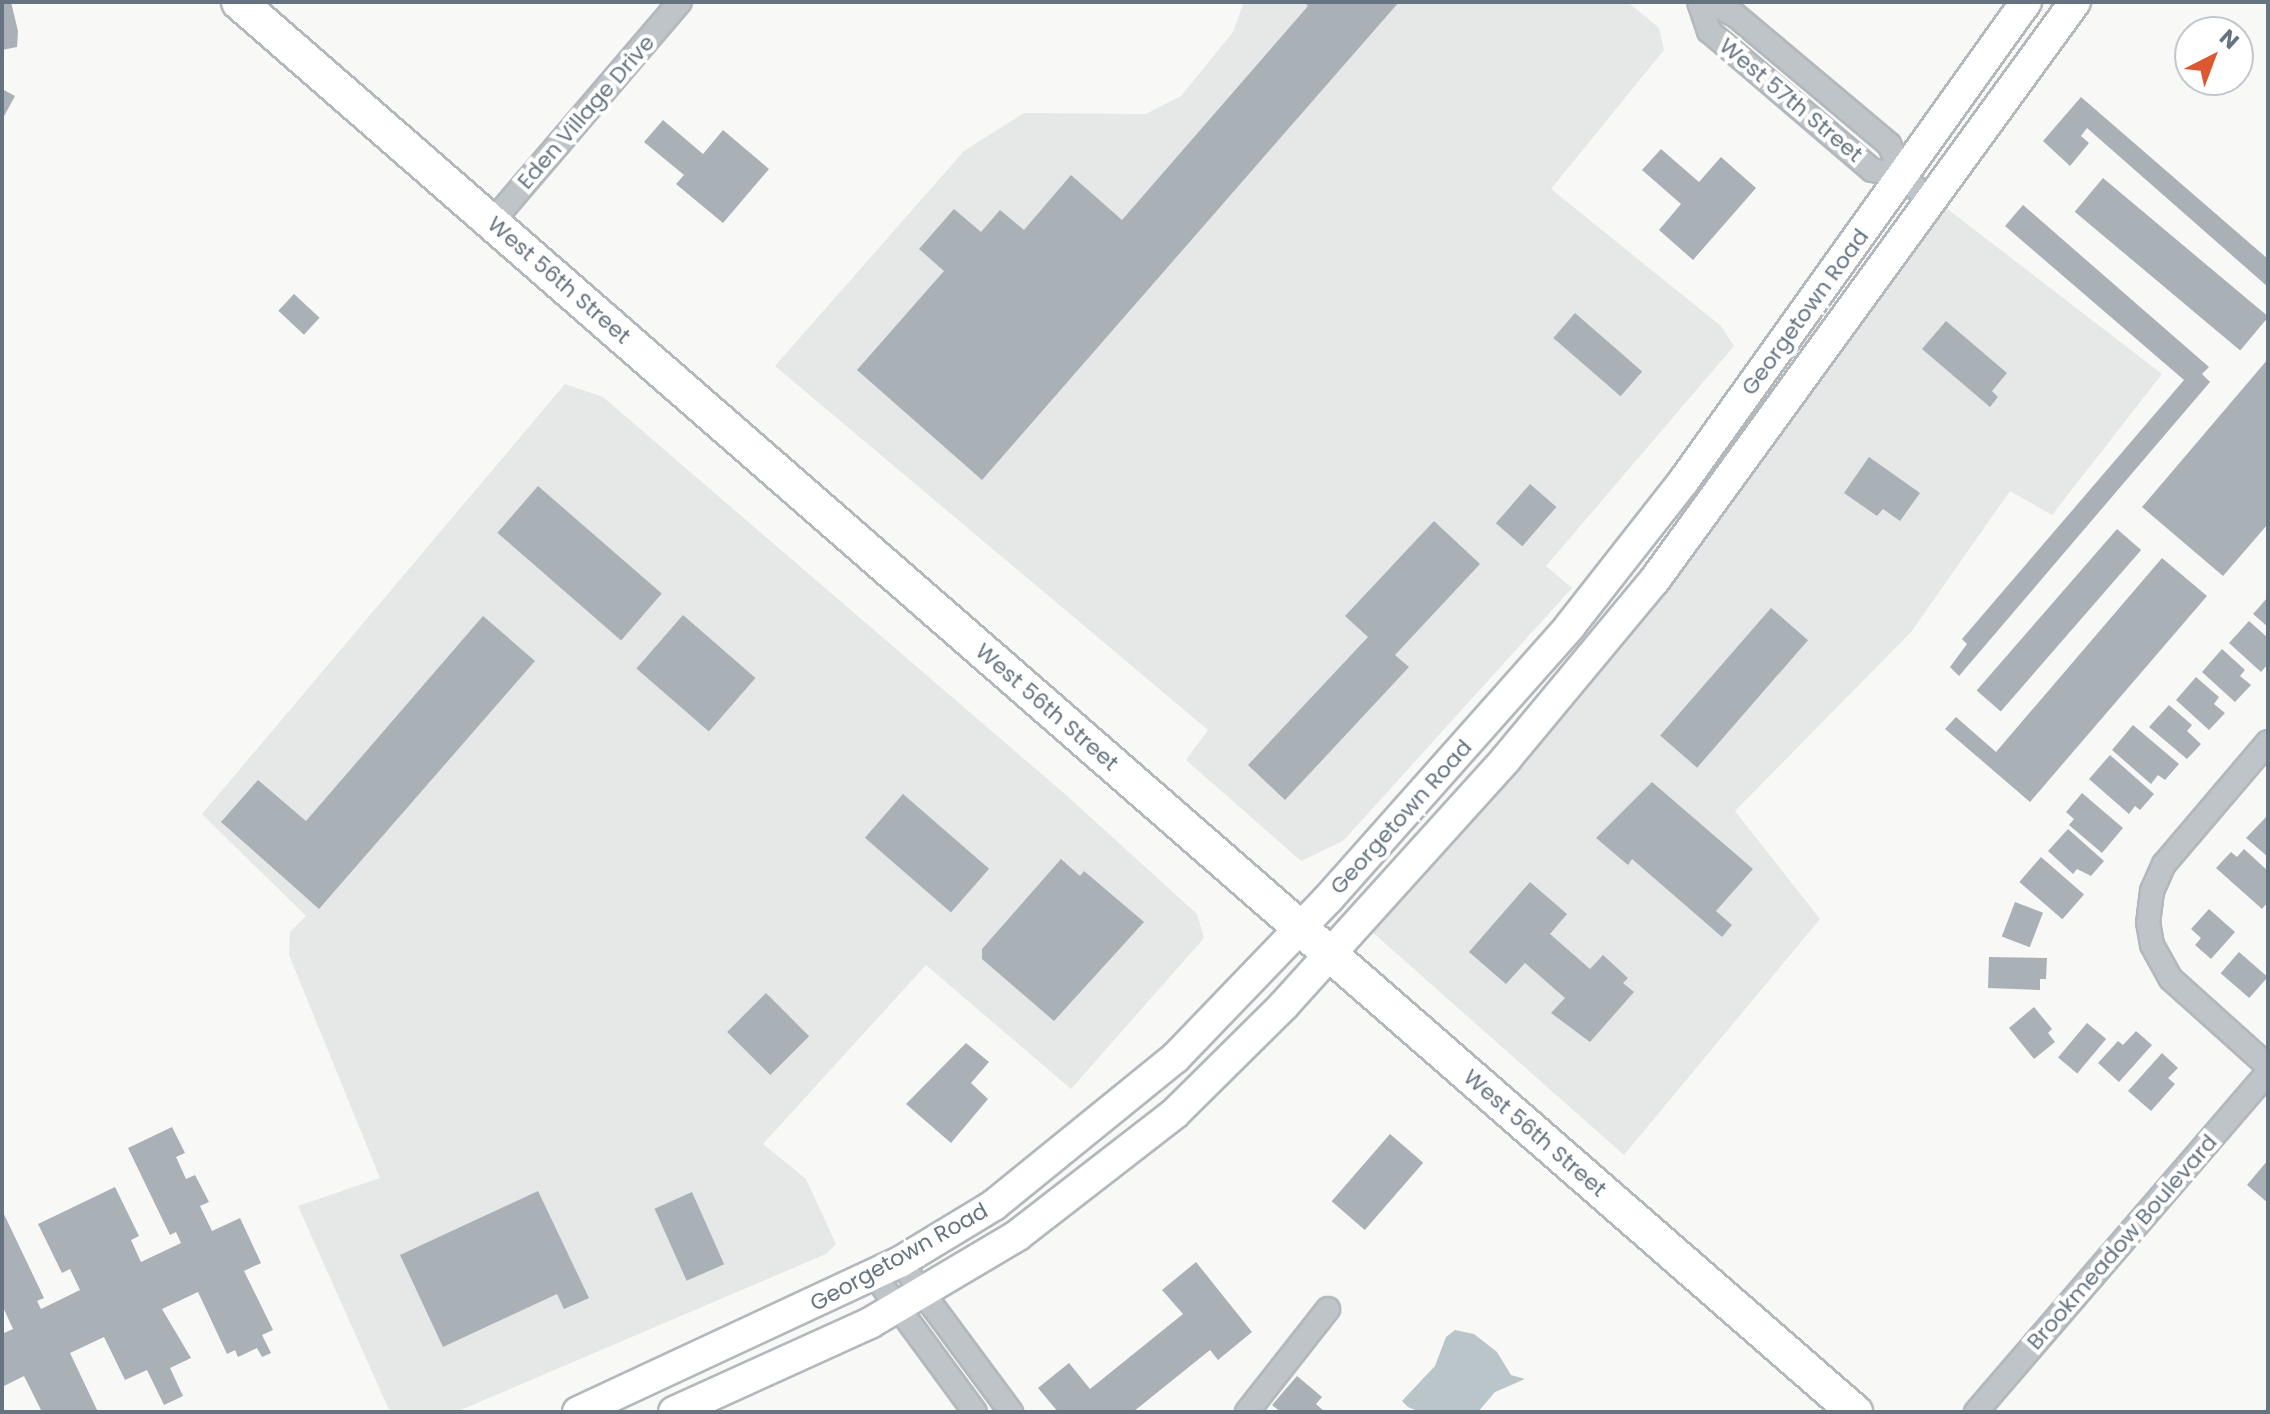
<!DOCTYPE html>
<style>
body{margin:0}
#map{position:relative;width:2270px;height:1414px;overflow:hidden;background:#f8f8f6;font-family:Poppins,sans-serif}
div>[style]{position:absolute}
.built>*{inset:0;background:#e6e7e7}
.water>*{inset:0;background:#b9c5c9}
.building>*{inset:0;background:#a9b1b7;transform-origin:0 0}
.roads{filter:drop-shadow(2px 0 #b2b8bc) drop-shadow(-2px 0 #b2b8bc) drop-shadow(0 2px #b2b8bc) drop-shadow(0 -2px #b2b8bc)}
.minor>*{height:22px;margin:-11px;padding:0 11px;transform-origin:11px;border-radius:11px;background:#bfc4c8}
.secondary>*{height:30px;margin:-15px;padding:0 15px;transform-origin:15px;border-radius:15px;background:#fff}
.primary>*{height:34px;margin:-17px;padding:0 17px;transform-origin:17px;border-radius:17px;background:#fff}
span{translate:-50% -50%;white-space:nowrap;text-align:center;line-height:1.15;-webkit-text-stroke:8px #fff;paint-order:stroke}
.street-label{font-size:22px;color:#657480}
.frame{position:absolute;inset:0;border:4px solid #657480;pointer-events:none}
.north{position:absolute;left:2174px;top:16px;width:80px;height:80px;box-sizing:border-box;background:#fff;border:2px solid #c1c7cc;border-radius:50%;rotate:42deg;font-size:22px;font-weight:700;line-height:32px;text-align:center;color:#657480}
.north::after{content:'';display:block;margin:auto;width:28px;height:36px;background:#dd5831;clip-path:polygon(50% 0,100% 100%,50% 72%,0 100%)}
</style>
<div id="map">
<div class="built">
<i style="clip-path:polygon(1244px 2px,1628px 2px,1659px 28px,1664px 50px,1551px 189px,1721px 326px,1734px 346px,1546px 566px,1572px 588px,1343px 841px,1301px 861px,1186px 760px,1208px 730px,775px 366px,964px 151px,1024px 113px,1146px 114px,1181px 96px,1233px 32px)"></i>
<i style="clip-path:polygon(1941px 204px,2162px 374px,2052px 515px,2010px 491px,1911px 632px,1735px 811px,1820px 919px,1624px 1155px,1371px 931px,1700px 544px)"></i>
<i style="clip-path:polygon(565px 384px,603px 397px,1066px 795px,1197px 914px,1204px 938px,1071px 1089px,926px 965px,763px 1144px,806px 1179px,836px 1244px,826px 1254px,456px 1412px,390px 1412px,298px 1206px,380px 1178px,289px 955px,290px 932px,306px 916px,202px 814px)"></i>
</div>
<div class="water">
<i style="clip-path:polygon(1455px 1330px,1474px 1334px,1497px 1352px,1511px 1375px,1525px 1379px,1495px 1392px,1478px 1412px,1420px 1412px,1408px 1407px,1402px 1401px,1435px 1366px,1446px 1337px)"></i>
</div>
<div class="building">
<i style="clip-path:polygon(2px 2px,11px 2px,18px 31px,17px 47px,2px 50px)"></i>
<i style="clip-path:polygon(1304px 2px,1399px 2px,982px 480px,857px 370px,944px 271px,919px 249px,954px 209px,981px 232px,1000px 210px,1024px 230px,1071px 175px,1122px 220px,1308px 6px)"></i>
<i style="clip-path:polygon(2px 89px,15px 96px,2px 120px)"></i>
<i style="clip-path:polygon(2081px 97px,2268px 259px,2268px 287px,2087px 128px,2081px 136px,2089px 143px,2070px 166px,2043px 141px)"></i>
<i style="clip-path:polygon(663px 120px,703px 154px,723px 130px,769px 169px,723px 223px,676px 184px,684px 175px,644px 142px)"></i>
<i style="clip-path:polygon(1661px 149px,1699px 182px,1721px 157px,1756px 188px,1693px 260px,1659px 230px,1681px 204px,1642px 170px)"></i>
<i style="left:2103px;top:178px;width:216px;height:44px;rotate:40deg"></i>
<i style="clip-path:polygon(2023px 205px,2209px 367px,2202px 374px,2210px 382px,1959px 676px,1950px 667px,1967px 644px,1962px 639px,2184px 380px,2005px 226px)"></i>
<i style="left:294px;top:294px;width:35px;height:23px;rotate:43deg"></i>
<i style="left:1575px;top:313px;width:89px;height:33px;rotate:41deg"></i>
<i style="clip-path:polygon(1946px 321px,2007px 373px,1992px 391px,1998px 397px,1990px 407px,1922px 349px)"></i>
<i style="clip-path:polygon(2268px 359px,2268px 524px,2223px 576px,2142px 507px)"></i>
<i style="clip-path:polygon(1869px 457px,1920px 493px,1900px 521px,1883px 509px,1877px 516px,1844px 493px)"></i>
<i style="left:1530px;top:484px;width:35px;height:52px;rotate:41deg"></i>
<i style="left:538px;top:486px;width:164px;height:62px;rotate:41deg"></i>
<i style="clip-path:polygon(1434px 521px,1480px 564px,1395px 655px,1409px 667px,1285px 800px,1248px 765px,1368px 637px,1345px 616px)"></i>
<i style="left:2117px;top:529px;width:32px;height:214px;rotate:41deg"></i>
<i style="clip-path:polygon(2162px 558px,2207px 596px,2030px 802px,1945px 729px,1956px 717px,1996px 752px)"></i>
<i style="clip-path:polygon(2268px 597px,2268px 627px,2253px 614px)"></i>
<i style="left:1771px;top:608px;width:49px;height:169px;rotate:41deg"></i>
<i style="left:683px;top:615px;width:96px;height:71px;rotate:41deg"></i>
<i style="clip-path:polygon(483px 616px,535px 661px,319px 909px,221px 822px,258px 780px,306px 821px)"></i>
<i style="clip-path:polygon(2249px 621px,2268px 638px,2268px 664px,2261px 672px,2229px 643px)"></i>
<i style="clip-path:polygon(2222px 649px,2245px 670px,2240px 676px,2251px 685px,2235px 702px,2202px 672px)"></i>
<i style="clip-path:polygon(2196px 677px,2219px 697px,2214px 704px,2225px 713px,2209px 730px,2176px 700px)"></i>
<i style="clip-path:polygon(2169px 705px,2192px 725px,2187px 731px,2201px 744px,2187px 759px,2149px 727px)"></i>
<i style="clip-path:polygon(2133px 725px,2179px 764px,2165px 780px,2158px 775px,2151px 784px,2112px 750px)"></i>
<i style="clip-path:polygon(2110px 755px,2154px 794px,2140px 810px,2135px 806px,2129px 814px,2089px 779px)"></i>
<i style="clip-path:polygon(1652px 782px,1753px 869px,1716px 911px,1732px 925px,1722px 937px,1632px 859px,1628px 865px,1596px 838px)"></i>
<i style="clip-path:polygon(2082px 793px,2123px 828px,2102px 853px,2069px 825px,2074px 819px,2066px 812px)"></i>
<i style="left:903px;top:794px;width:114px;height:58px;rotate:41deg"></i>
<i style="clip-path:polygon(2268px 815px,2268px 857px,2246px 838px)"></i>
<i style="clip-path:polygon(2068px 829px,2104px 861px,2091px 876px,2077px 869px,2073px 874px,2048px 851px)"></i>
<i style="clip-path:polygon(2244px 849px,2268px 871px,2268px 902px,2262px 909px,2216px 868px,2231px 852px,2237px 857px)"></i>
<i style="left:2041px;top:857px;width:57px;height:33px;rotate:41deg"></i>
<i style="clip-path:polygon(1061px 859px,1080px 876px,1084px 871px,1144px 922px,1054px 1021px,982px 959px,982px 949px)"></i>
<i style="clip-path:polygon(1530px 882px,1567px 914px,1550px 934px,1590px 969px,1603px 955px,1628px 978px,1623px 983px,1634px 992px,1590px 1042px,1551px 1013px,1565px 998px,1525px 963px,1506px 984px,1469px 952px)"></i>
<i style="left:2015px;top:902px;width:30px;height:37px;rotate:21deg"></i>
<i style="clip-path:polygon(2209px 909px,2235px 932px,2211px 959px,2195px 945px,2201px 938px,2191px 929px)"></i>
<i style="left:2239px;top:952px;width:38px;height:28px;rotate:41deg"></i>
<i style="clip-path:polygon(1989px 957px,2047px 958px,2046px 979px,2040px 979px,2040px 990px,1988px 988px)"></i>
<i style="left:766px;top:993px;width:61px;height:55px;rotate:45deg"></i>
<i style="clip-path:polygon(2034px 1007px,2052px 1029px,2048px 1033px,2055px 1042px,2034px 1059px,2009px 1028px)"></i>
<i style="left:2087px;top:1023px;width:25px;height:45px;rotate:40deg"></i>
<i style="clip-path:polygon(2136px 1031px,2152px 1045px,2119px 1082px,2098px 1063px,2118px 1041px,2123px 1045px)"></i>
<i style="clip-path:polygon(966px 1043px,989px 1062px,971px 1083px,988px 1099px,951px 1143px,906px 1104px)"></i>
<i style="clip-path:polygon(2162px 1053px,2178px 1068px,2168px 1078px,2175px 1084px,2151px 1111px,2128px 1091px)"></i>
<i style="clip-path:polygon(172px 1127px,185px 1153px,176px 1157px,186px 1179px,195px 1175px,209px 1202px,200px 1206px,212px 1231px,240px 1218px,261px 1263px,244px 1271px,273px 1330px,262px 1335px,271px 1353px,262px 1357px,257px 1348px,238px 1357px,235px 1350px,227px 1354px,198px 1292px,162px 1309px,191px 1358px,170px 1368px,183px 1396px,164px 1405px,147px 1370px,125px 1380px,104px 1337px,70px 1353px,98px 1412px,42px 1412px,24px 1376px,2px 1387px,2px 1334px,13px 1329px,2px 1305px,2px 1210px,44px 1298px,37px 1301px,41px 1309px,80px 1290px,70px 1269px,62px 1273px,38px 1224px,115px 1187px,139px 1236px,131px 1240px,141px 1262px,181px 1243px,176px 1232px,170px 1235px,128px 1148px)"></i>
<i style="left:1390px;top:1134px;width:44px;height:89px;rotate:41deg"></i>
<i style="clip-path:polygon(2268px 1160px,2268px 1203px,2247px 1185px)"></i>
<i style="clip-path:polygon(538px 1191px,589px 1298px,564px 1309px,557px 1294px,443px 1347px,400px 1255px)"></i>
<i style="left:692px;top:1192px;width:79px;height:41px;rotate:66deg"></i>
<i style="clip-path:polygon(1196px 1262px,1252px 1332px,1218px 1360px,1210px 1350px,1133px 1412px,1058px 1412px,1038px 1388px,1069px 1363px,1090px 1389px,1183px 1314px,1162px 1290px)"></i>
<i style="clip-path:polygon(1297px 1376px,1322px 1397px,1316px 1404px,1325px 1412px,1281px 1412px,1272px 1405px)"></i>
</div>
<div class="roads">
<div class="minor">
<i style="left:1699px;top:2px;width:31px;rotate:71deg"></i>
<i style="left:1709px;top:31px;width:214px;rotate:40.5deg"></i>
<i style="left:1872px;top:170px;width:32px;rotate:11deg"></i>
<i style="left:1709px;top:2px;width:29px;rotate:27deg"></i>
<i style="left:1735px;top:15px;width:201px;rotate:40deg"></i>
<i style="left:1889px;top:144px;width:35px;rotate:66deg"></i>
<i style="left:1903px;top:176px;width:37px;rotate:43deg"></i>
<i style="left:492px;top:222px;width:289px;rotate:-49.5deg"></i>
<i style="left:2268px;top:742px;width:160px;rotate:130.4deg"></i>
<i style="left:2164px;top:864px;width:30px;rotate:114deg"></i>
<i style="left:2152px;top:891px;width:31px;rotate:97deg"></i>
<i style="left:2148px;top:922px;width:23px;rotate:80deg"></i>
<i style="left:2152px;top:945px;width:39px;rotate:61deg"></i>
<i style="left:2171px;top:979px;width:130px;rotate:41.9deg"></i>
<i style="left:900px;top:1262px;width:187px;rotate:53.5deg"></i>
<i style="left:875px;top:1276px;width:169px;rotate:53.7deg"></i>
<i style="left:1247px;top:1412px;width:131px;rotate:-51.8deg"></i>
<i style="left:1976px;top:1412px;width:448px;rotate:-49.3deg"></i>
</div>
<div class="secondary">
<i style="left:578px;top:1412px;width:355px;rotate:-25deg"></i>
<i style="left:900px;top:1262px;width:110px;rotate:-31.2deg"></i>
<i style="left:994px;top:1205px;width:233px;rotate:-39.1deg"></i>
<i style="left:1175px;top:1058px;width:221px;rotate:-46.1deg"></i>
<i style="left:1328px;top:899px;width:365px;rotate:-48.4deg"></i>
<i style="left:1570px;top:626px;width:183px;rotate:-51.9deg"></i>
<i style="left:1683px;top:482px;width:590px;rotate:-54.45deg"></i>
<i style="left:674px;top:1412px;width:215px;rotate:-24.4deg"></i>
<i style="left:870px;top:1323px;width:172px;rotate:-30.7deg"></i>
<i style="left:1018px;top:1235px;width:199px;rotate:-37.8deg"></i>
<i style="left:1175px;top:1113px;width:153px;rotate:-44.7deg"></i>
<i style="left:1284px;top:1005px;width:331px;rotate:-47.9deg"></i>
<i style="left:1506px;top:759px;width:231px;rotate:-50.3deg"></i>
<i style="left:1654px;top:581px;width:716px;rotate:-53.98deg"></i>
</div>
<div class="primary">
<i style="left:239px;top:2px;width:2145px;rotate:41.11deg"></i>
</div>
</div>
<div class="street-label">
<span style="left:1791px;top:100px;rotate:40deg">West 57th Street</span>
<span style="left:586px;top:112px;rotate:-49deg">Eden Village Drive</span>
<span style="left:559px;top:280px;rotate:41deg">West 56th Street</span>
<span style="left:1805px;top:312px;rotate:-54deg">Georgetown Road</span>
<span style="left:1047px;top:707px;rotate:41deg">West 56th Street</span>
<span style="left:1401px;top:817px;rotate:-48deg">Georgetown Road</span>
<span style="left:1535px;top:1133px;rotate:41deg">West 56th Street</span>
<span style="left:2122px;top:1242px;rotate:-49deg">Brookmeadow Boulevard</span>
<span style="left:899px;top:1257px;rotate:-29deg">Georgetown Road</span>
</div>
<div class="frame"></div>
<div class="north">N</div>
</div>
